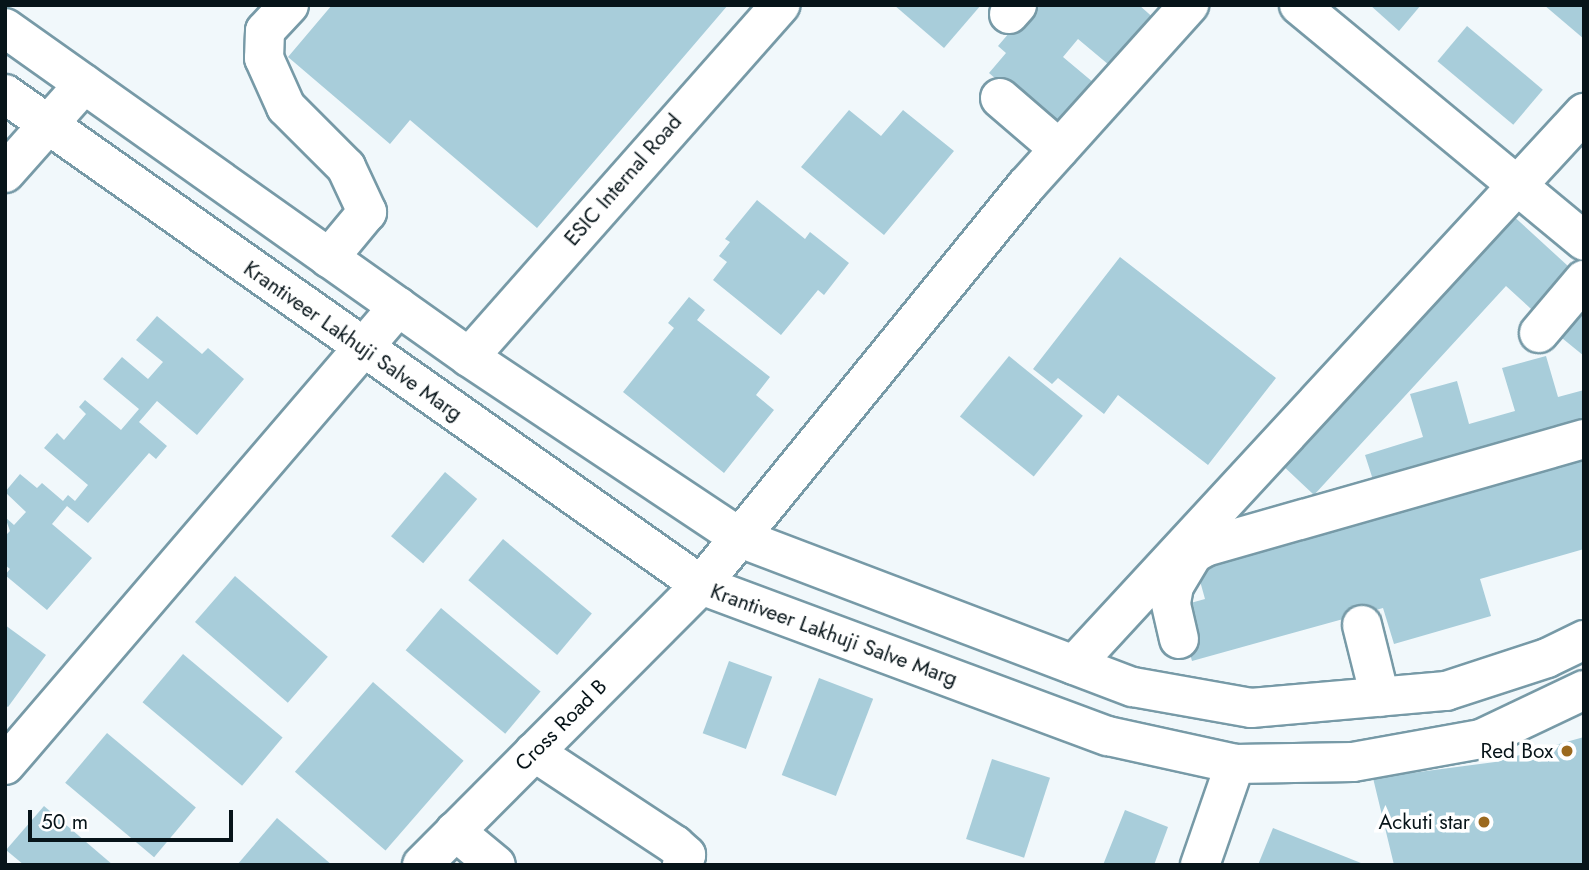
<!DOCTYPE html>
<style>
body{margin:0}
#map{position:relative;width:1589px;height:870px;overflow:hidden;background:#f1f8fb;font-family:Jost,sans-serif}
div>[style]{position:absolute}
.building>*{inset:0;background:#a8cdda;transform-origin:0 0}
.roads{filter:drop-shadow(2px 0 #779aa7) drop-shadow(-2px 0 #779aa7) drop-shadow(0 2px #779aa7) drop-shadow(0 -2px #779aa7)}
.minor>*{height:38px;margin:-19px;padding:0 19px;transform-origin:19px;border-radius:19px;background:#fff}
.major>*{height:38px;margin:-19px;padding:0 19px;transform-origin:19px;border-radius:19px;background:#fff}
.dots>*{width:19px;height:19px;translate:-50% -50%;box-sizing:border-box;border:4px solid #fff;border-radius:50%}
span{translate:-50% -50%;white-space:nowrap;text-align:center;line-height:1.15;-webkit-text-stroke:7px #fff;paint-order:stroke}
.street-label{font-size:21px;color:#071419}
.poi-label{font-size:21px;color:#071419}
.right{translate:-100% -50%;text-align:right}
.frame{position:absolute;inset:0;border:7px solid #071419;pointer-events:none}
.scale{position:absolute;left:28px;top:810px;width:205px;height:32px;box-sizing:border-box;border:4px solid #071419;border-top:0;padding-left:9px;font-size:21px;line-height:24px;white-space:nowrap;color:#071419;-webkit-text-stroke:5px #fff;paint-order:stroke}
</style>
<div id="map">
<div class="building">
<i style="clip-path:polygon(332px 5px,728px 5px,537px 228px,410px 120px,390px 144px,288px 57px)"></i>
<i style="clip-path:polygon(894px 5px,981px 5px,944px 48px)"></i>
<i style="clip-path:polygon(1033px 5px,1139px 5px,1157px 21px,1115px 70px,1078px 39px,1063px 57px,1100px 88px,1060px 134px,989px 73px,1006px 53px,998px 46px)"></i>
<i style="clip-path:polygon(1370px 5px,1421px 5px,1399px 31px)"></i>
<i style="clip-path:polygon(1544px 5px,1584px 5px,1584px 39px)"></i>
<i style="left:1467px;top:26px;width:99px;height:46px;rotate:40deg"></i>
<i style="clip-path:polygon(849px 110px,881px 136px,903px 110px,954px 151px,884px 235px,801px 167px)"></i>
<i style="clip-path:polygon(757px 200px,805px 239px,810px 232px,849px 263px,824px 295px,818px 290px,781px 335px,713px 280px,727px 262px,719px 256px,730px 242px,725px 239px)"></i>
<i style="clip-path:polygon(1509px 212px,1580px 277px,1542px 319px,1506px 286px,1314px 495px,1279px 462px)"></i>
<i style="clip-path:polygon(1120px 257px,1276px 378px,1208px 465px,1118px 395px,1104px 414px,1058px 378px,1052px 384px,1033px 369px)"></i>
<i style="clip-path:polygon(1584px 293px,1584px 356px,1546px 325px)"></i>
<i style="clip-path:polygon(689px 297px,705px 310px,697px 320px,770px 377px,756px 395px,774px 410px,724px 473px,623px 392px,674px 328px,668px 323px)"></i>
<i style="clip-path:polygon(157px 316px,202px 354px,208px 348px,244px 379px,197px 435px,157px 401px,139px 422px,167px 446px,156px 459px,149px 453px,88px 523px,67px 506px,52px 524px,92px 558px,47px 610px,5px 575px,10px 569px,5px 565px,5px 536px,10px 531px,5px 517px,14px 525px,26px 512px,5px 492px,20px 474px,37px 488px,42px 483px,63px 501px,68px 495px,75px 501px,88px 485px,44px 448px,57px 433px,64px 440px,86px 414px,79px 407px,85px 400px,121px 430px,139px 409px,103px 379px,122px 357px,148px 379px,163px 362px,136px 340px)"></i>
<i style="left:1009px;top:356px;width:95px;height:78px;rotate:39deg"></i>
<i style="clip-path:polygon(1546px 356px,1558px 397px,1584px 390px,1584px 422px,1374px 483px,1365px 455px,1423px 437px,1410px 394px,1457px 381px,1469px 424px,1515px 411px,1502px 368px)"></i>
<i style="clip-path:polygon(1584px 453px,1584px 549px,1480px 579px,1491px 616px,1394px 644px,1383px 608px,1192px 661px,1176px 607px,1205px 599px,1195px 563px)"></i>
<i style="left:445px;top:472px;width:42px;height:84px;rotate:40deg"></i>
<i style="left:503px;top:539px;width:116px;height:54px;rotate:40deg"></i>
<i style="left:235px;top:576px;width:123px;height:61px;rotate:41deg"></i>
<i style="left:441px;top:608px;width:130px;height:55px;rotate:40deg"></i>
<i style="clip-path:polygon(5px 625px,46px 655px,8px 707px,5px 705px)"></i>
<i style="left:183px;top:654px;width:130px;height:63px;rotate:40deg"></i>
<i style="left:729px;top:661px;width:46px;height:77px;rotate:20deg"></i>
<i style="left:819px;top:678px;width:58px;height:104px;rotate:21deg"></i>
<i style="left:373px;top:682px;width:120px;height:119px;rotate:41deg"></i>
<i style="left:107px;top:733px;width:116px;height:65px;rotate:40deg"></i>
<i style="clip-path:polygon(1584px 737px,1584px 865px,1394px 865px,1373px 778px,1495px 762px)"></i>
<i style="left:992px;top:759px;width:61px;height:84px;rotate:18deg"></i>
<i style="clip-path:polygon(44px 806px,113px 865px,24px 865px,6px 850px)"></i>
<i style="clip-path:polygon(1125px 810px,1168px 827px,1154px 865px,1103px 865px)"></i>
<i style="clip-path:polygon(277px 818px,332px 865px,237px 865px)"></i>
<i style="clip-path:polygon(1273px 828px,1361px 863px,1360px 865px,1258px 865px)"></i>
</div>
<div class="roads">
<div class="minor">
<i style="left:289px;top:5px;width:35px;rotate:133deg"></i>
<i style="left:265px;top:31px;width:27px;rotate:92deg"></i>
<i style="left:264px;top:58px;width:54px;rotate:65.8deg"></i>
<i style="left:286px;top:107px;width:85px;rotate:45deg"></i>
<i style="left:346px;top:167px;width:50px;rotate:65deg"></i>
<i style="left:367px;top:212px;width:60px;rotate:129.6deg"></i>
<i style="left:1299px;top:5px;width:370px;rotate:39.6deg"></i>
<i style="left:1009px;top:14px;width:12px;rotate:-48deg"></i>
<i style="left:1000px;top:98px;width:78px;rotate:40.8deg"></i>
<i style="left:5px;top:173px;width:119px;rotate:-48.4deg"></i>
<i style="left:1539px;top:333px;width:70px;rotate:-49.7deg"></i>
<i style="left:469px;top:357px;width:470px;rotate:-48.5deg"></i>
<i style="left:1362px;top:625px;width:74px;rotate:76deg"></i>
<i style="left:1179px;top:639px;width:37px;rotate:-103deg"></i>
<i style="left:1171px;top:603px;width:17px;rotate:-80deg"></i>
<i style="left:1174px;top:586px;width:37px;rotate:-59deg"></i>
<i style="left:1193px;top:554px;width:14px;rotate:-30deg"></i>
<i style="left:1205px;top:547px;width:394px;rotate:-15.9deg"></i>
<i style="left:1074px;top:665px;width:752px;rotate:-47.26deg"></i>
<i style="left:534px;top:752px;width:169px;rotate:33.4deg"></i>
<i style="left:675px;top:845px;width:15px;rotate:42deg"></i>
<i style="left:686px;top:855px;width:11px;rotate:112deg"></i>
<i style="left:5px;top:765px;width:604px;rotate:-49.37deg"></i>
<i style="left:455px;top:831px;width:53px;rotate:39.7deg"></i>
<i style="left:422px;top:865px;width:395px;rotate:-45.1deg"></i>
<i style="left:701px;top:585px;width:515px;rotate:-50.84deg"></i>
<i style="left:1026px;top:186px;width:244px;rotate:-48deg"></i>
<i style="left:1200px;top:865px;width:107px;rotate:-70.9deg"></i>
</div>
<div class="major">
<i style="left:5px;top:28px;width:569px;rotate:35.34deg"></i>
<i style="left:469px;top:357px;width:326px;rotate:33.7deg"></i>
<i style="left:740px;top:538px;width:420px;rotate:20.8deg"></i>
<i style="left:1133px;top:687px;width:120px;rotate:10.1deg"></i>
<i style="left:1251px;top:708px;width:196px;rotate:-5deg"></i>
<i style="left:1446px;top:691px;width:106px;rotate:-18.1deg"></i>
<i style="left:1547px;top:658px;width:41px;rotate:-25.9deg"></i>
<i style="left:5px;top:94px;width:852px;rotate:35.2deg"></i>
<i style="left:701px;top:585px;width:434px;rotate:20.4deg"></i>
<i style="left:1108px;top:736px;width:130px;rotate:12.4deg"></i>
<i style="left:1235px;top:764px;width:118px;rotate:-1deg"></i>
<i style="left:1353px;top:762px;width:130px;rotate:-10.2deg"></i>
<i style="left:1481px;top:739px;width:114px;rotate:-25.4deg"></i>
</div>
</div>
<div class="dots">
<i style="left:1567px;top:751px;background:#9b691e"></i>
<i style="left:1484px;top:822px;background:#9b691e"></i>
</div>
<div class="street-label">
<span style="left:623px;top:180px;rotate:-49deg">ESIC Internal Road</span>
<span style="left:353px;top:341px;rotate:35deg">Krantiveer Lakhuji Salve Marg</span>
<span style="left:834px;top:635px;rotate:20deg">Krantiveer Lakhuji Salve Marg</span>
<span style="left:561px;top:725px;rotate:-45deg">Cross Road B</span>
</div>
<div class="poi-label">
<span class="right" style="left:1553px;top:751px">Red Box</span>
<span class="right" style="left:1470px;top:822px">Ackuti star</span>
</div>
<div class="frame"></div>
<div class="scale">50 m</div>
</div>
